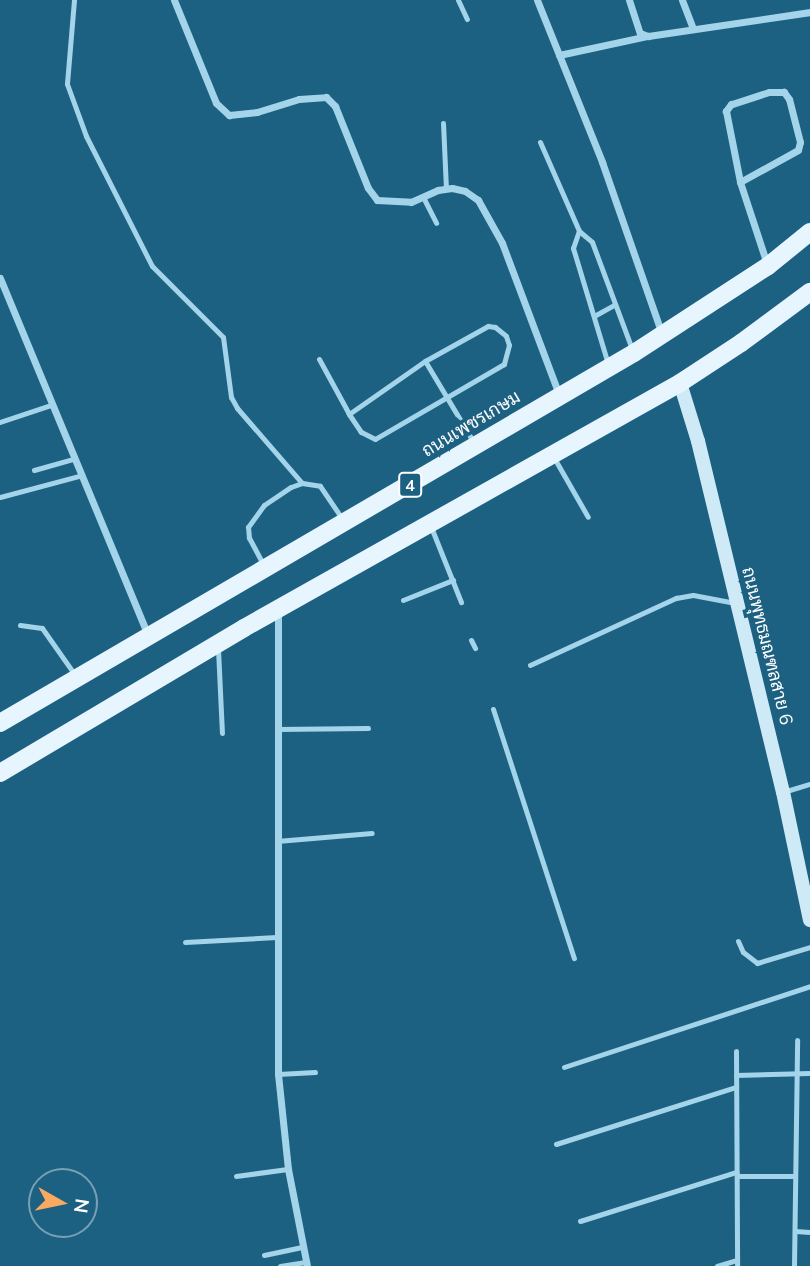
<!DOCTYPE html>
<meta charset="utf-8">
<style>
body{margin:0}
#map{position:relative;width:810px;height:1266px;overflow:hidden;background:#1d6182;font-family:Mulish,Sarabun,sans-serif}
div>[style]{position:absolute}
.service>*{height:5px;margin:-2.5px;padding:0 2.5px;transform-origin:2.5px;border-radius:2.5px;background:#a3d4ea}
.minor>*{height:7px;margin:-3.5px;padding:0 3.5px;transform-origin:3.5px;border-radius:3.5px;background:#a3d4ea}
.secondary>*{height:14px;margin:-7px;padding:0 7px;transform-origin:7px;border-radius:7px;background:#ceeaf7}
.primary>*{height:18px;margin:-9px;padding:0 9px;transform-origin:9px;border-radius:9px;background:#e6f5fe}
span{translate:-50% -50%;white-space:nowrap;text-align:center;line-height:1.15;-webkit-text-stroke:7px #1d6182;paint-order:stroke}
.shield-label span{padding:2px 5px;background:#1d6182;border:2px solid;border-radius:5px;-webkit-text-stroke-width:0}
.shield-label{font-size:16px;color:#fff;font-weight:700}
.street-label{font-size:18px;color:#fff}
.north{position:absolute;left:28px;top:1168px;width:70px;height:70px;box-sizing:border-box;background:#1d6182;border:2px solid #77a0b4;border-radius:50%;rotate:99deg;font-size:19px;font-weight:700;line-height:28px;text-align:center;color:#fff}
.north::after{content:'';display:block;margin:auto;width:24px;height:32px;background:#f9a961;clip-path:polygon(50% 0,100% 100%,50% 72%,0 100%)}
</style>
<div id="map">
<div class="service">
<i style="left:74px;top:0;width:84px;rotate:94.8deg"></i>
<i style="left:67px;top:84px;width:55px;rotate:69.9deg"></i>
<i style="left:86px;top:136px;width:146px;rotate:63.1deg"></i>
<i style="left:152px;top:266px;width:100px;rotate:45deg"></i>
<i style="left:223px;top:337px;width:61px;rotate:82.4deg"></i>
<i style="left:231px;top:397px;width:13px;rotate:61deg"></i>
<i style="left:237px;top:408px;width:99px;rotate:49.1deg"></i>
<i style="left:458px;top:0;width:21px;rotate:65deg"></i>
<i style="left:443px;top:123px;width:66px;rotate:87.4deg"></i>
<i style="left:540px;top:142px;width:97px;rotate:66.3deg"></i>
<i style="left:423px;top:197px;width:29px;rotate:63deg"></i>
<i style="left:594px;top:316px;width:23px;rotate:-29deg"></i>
<i style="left:488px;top:326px;width:7px;rotate:8deg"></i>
<i style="left:495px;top:327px;width:14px;rotate:39deg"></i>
<i style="left:506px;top:336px;width:9px;rotate:72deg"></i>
<i style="left:509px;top:345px;width:20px;rotate:105deg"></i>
<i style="left:504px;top:364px;width:149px;rotate:149.8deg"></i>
<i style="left:375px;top:439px;width:16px;rotate:-153deg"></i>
<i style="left:361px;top:432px;width:22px;rotate:-124deg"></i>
<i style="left:349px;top:414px;width:93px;rotate:-34.9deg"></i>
<i style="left:425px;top:361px;width:72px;rotate:-29.1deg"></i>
<i style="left:319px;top:359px;width:63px;rotate:61.4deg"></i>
<i style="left:425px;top:361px;width:96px;rotate:59.1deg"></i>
<i style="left:608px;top:364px;width:121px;rotate:-106.8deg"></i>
<i style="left:573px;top:248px;width:18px;rotate:-71deg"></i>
<i style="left:579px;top:231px;width:17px;rotate:40deg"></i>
<i style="left:592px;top:242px;width:114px;rotate:69.5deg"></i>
<i style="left:0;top:422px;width:54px;rotate:-18.4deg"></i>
<i style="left:553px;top:456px;width:70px;rotate:60.2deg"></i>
<i style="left:34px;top:470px;width:41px;rotate:-15.8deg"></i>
<i style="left:0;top:497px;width:82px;rotate:-14.9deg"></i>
<i style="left:431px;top:527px;width:81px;rotate:68.2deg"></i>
<i style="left:263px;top:564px;width:30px;rotate:-118deg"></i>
<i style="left:249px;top:538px;width:11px;rotate:-95deg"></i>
<i style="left:248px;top:527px;width:27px;rotate:-54deg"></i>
<i style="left:264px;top:505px;width:32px;rotate:-34deg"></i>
<i style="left:291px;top:487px;width:12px;rotate:-20deg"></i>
<i style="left:302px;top:483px;width:18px;rotate:9deg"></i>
<i style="left:320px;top:486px;width:41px;rotate:55.9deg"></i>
<i style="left:403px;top:600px;width:54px;rotate:-21.8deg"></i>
<i style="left:20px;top:625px;width:22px;rotate:8deg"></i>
<i style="left:42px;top:628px;width:57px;rotate:54.9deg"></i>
<i style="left:471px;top:640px;width:9px;rotate:63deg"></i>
<i style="left:218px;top:649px;width:84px;rotate:87.3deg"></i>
<i style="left:530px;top:665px;width:161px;rotate:-24.7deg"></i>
<i style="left:676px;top:598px;width:17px;rotate:-10deg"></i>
<i style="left:693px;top:595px;width:43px;rotate:10.8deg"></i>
<i style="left:493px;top:709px;width:262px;rotate:72deg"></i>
<i style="left:278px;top:729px;width:90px;rotate:-0.6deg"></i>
<i style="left:783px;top:792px;width:28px;rotate:-17deg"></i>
<i style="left:277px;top:841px;width:95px;rotate:-4.8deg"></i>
<i style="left:738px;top:941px;width:12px;rotate:66deg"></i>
<i style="left:743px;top:952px;width:18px;rotate:38deg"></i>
<i style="left:757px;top:963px;width:55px;rotate:-16.8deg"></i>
<i style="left:185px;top:942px;width:92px;rotate:-3.1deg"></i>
<i style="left:736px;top:1051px;width:215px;rotate:89.7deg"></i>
<i style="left:564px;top:1067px;width:259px;rotate:-18.2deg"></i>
<i style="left:278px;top:1074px;width:37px;rotate:-3deg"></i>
<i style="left:736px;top:1075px;width:74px;rotate:-1.5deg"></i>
<i style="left:556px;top:1144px;width:189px;rotate:-17.6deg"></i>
<i style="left:236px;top:1176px;width:52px;rotate:-7.7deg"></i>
<i style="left:737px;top:1176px;width:58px"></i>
<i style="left:580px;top:1221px;width:164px;rotate:-17.4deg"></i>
<i style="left:795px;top:1231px;width:15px;rotate:4deg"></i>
<i style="left:264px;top:1255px;width:40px;rotate:-12deg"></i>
<i style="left:280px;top:1266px;width:26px;rotate:-9deg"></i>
<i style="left:717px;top:1266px;width:21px;rotate:-17deg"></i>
<i style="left:794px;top:1266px;width:226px;rotate:-89.2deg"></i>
</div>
<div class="minor">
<i style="left:174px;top:0;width:111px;rotate:67.8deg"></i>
<i style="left:216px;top:103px;width:18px;rotate:43deg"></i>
<i style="left:229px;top:115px;width:28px;rotate:-6deg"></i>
<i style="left:257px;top:112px;width:44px;rotate:-17.2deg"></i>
<i style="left:299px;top:99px;width:27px;rotate:-4deg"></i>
<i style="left:326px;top:97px;width:13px;rotate:45deg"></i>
<i style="left:335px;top:106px;width:88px;rotate:68.1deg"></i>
<i style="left:368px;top:188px;width:15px;rotate:53deg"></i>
<i style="left:377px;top:200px;width:34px;rotate:3deg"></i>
<i style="left:411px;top:202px;width:30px;rotate:-24deg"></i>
<i style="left:438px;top:190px;width:14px;rotate:-8deg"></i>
<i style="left:452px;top:188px;width:13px;rotate:13deg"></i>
<i style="left:465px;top:191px;width:16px;rotate:35deg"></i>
<i style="left:478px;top:200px;width:49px;rotate:60.8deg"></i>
<i style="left:502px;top:243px;width:162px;rotate:69.4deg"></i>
<i style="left:537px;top:0;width:175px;rotate:68.1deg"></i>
<i style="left:602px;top:162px;width:182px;rotate:70.8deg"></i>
<i style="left:629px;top:0;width:35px;rotate:72deg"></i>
<i style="left:640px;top:33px;width:9px;rotate:21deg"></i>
<i style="left:648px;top:36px;width:164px;rotate:-8.4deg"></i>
<i style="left:682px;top:0;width:31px;rotate:69deg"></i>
<i style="left:559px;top:55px;width:91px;rotate:-12.1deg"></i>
<i style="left:740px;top:182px;width:66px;rotate:-28.9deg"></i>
<i style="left:798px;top:150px;width:8px;rotate:-76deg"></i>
<i style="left:800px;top:142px;width:44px;rotate:-104.3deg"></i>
<i style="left:789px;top:99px;width:9px;rotate:-126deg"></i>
<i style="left:784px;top:92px;width:15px;rotate:180deg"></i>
<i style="left:769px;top:92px;width:40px;rotate:162deg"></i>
<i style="left:731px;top:104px;width:9px;rotate:126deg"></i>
<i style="left:726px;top:111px;width:72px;rotate:78.8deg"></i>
<i style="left:740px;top:182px;width:86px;rotate:71.8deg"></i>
<i style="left:0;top:278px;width:387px;rotate:67.5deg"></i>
<i style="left:278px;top:611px;width:463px;rotate:90deg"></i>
<i style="left:278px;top:1074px;width:96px;rotate:84deg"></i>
<i style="left:288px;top:1169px;width:99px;rotate:78.9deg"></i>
</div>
<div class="secondary">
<i style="left:680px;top:383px;width:61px;rotate:72.8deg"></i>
<i style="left:698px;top:441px;width:361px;rotate:76.4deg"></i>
<i style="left:783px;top:792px;width:131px;rotate:78.1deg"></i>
</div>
<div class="primary">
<i style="left:0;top:723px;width:734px;rotate:-30.27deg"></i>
<i style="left:634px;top:353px;width:160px;rotate:-33deg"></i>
<i style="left:768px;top:266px;width:54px;rotate:-39deg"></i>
<i style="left:0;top:773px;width:284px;rotate:-30.7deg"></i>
<i style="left:244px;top:628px;width:500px;rotate:-29.33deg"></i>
<i style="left:680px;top:383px;width:73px;rotate:-33.3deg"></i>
<i style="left:741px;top:343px;width:86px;rotate:-36.5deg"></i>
</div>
<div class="shield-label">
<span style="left:410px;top:485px">4</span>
</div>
<div class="street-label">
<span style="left:471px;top:424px;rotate:-31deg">ถนนเพชรเกษม</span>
<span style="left:767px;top:646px;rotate:76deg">ถนนพุทธมณฑลสาย 6</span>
</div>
<div class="north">N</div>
</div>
